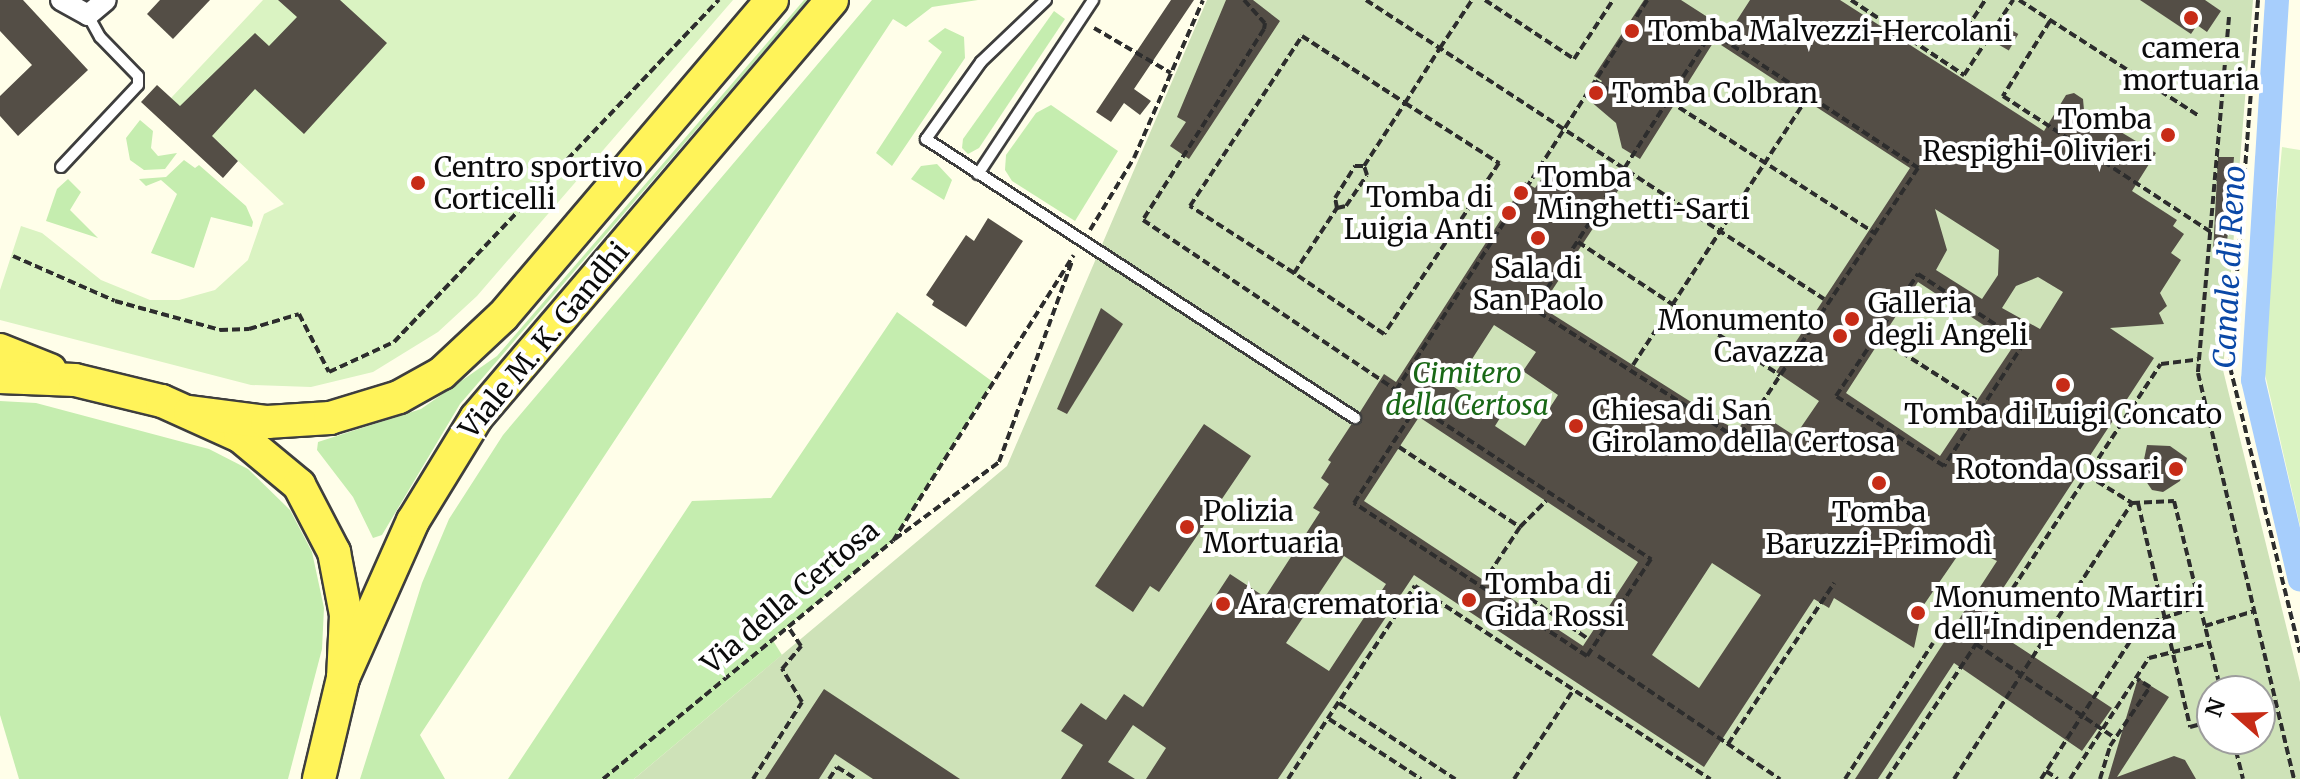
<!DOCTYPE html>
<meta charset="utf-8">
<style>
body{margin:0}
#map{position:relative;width:2300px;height:779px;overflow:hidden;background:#fffee9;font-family:Merriweather,serif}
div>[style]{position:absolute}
.green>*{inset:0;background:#c5edaf}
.cemetery>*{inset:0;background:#cee2b8}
.pitch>*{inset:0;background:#daf3c2}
.canal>*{height:24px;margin:-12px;padding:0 12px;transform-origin:12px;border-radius:12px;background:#a7cefc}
.building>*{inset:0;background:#544e46;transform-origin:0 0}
.path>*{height:4px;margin-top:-2px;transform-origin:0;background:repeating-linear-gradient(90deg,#2d2d2d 0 8px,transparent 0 12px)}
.roads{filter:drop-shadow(2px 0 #3e3e3e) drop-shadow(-2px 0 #3e3e3e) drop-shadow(0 2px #3e3e3e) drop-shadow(0 -2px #3e3e3e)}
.service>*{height:10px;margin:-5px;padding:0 5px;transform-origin:5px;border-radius:5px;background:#fff}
.minor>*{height:20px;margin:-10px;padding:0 10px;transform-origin:10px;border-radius:10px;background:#fff}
.primary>*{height:32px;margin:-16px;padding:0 16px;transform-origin:16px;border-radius:16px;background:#fff359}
.dots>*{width:22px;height:22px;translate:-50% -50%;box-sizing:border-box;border:4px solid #fff;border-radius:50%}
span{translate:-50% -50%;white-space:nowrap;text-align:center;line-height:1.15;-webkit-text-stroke:8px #fff;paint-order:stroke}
.poi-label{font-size:28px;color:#0b0b0b}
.left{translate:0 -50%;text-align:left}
.right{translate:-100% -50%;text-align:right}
.street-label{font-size:28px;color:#0b0b0b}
.park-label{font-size:28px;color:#196816;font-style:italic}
.water-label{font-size:30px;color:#0a48a7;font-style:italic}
.north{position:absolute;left:2196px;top:675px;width:80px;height:80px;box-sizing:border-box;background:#fff;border:2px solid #9d9d9d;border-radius:50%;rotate:290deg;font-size:22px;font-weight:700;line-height:32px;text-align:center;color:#0b0b0b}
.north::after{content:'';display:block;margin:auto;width:28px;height:36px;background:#c72c17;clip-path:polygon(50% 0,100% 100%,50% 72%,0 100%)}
</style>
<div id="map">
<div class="green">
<i style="clip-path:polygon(804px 0,808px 0,460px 404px,382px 535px,373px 538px,353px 497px,317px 450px,318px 442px,421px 409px,497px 356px)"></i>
<i style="clip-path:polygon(872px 0,978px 0,932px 7px,906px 27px,893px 19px,420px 735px,445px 779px,360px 779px,422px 583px,449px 519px,503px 435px)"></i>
<i style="clip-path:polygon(1054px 11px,1065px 19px,979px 148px,968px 154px,962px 148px,963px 139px)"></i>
<i style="clip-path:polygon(945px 28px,964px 37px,965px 58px,892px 166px,876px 153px,942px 52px,928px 41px)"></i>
<i style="clip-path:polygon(1051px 105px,1118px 151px,1075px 221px,1012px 181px,1005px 170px,1006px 155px,1036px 113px)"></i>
<i style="clip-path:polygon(140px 120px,153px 131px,151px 148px,158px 156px,177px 153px,165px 169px,144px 170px,130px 160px,126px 138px)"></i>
<i style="clip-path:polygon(184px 160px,195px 168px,199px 165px,246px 206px,253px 222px,252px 227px,211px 217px,194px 268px,151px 253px,177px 194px,161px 180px,146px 186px,139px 179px,166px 177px)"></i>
<i style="clip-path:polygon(937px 164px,952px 180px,944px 200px,911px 179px,921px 166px)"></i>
<i style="clip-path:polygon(68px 179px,81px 192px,70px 210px,98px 238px,46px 221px,57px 189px)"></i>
<i style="clip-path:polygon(897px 312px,993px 382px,893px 541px,772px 639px,782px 655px,634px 779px,508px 779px,692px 501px,771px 498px)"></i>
<i style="clip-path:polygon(0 401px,36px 403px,209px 449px,248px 469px,290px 510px,312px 552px,324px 608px,322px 649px,288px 779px,19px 779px,0 715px)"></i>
</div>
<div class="cemetery">
<i style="clip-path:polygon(evenodd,1207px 0,2253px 0,2223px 370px,2300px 682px,2300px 779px,634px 779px,1007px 466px,1207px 0,2212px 691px,2260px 691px,2260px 739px,2212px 739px,2212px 691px)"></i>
</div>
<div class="pitch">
<i style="clip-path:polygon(263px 0,733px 0,477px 296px,438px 332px,373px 372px,311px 387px,251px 385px,0 320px,0 290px,21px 226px,42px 233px,101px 280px,150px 300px,179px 300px,215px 290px,248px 260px,264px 214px,284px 204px,171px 98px)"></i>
<i style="clip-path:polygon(2282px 147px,2300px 150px,2300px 526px,2262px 361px)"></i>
</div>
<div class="canal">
<i style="left:2277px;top:0;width:381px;rotate:93.6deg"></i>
<i style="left:2253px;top:380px;width:205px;rotate:76.8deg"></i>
</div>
<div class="building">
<i style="clip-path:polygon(0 0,23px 0,88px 70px,18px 136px,0 116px,0 96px,32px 65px,0 31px)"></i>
<i style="clip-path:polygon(160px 0,210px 0,173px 39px,147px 14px)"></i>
<i style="clip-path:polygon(278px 0,340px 0,387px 43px,304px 134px,255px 89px,212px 136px,238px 161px,223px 178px,141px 102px,157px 85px,180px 106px,255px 33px,269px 46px,297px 17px)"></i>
<i style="clip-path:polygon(1171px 0,1194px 0,1134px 89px,1151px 101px,1140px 115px,1124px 103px,1111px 122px,1096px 112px)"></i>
<i style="clip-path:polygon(1226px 0,1253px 0,1280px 21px,1189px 159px,1170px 146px,1186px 122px,1177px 117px)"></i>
<i style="clip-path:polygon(1644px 0,1681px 0,1723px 27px,1640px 159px,1622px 148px,1616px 123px,1589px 100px,1602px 81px,1594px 76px)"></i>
<i style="clip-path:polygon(evenodd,1750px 0,1840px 0,2044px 131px,2066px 95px,2074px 93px,2083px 99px,2084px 110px,2156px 153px,2132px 191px,2177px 220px,2173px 226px,2184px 234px,2171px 253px,2181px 260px,2160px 293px,2167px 306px,2159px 313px,2164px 324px,2110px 328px,2154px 358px,1981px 622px,2112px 708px,2082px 751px,1954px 663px,1878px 779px,1855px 779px,1997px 561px,1965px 545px,1923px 606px,1914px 648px,1834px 598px,1829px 608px,1814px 599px,1704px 767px,1414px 575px,1278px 779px,1146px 779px,1166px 748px,1133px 725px,1108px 762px,1135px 779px,1061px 779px,1083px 745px,1061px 731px,1081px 703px,1106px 720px,1124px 694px,1143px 707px,1230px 574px,1265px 597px,1320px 512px,1313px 508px,1329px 484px,1321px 478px,1331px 462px,1328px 460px,1351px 425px,1361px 423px,1360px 412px,1384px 374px,1396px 382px,1525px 182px,1535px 188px,1548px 170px,1572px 183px,1603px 182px,1604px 190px,1621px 186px,1541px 307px,1737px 431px,1752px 408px,1795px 436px,1819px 401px,1776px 372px,1910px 168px,1721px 45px,1750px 0,1935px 209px,1999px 250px,1998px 275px,1982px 299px,1936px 270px,1947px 250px,1935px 209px,1750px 0,2038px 277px,2063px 292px,2040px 329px,2002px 308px,2016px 286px,2038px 277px,1750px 0,1918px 282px,2014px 345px,1940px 456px,1846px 393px,1918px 282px,1750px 0,1494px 325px,1536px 352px,1523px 371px,1558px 395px,1525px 446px,1495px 426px,1500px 418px,1454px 387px,1494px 325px,1750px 0,1419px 417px,1638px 562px,1583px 646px,1364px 501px,1419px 417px,1750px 0,1344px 556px,1386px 584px,1329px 671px,1286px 643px,1344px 556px,1750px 0,1712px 563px,1761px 595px,1699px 688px,1652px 655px,1712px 563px)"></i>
<i style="clip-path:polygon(2140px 0,2205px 0,2221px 11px,2207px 32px,2197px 25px,2191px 34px)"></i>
<i style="left:2001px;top:24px;width:20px;height:19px;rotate:30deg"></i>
<i style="clip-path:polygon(2218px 157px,2234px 157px,2226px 255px,2213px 254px)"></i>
<i style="clip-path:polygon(988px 218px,1023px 241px,966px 327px,932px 305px,934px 301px,926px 295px,966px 235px,974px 241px)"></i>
<i style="clip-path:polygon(1101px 308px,1123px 324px,1067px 414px,1057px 409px)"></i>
<i style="clip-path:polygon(1204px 424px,1251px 456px,1159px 592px,1150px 586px,1133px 612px,1095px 586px)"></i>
<i style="clip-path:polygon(2147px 445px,2170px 446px,2187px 458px,2180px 481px,2163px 492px,2152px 490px,2141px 474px)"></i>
<i style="clip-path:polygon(2138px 678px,2169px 697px,2117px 777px,2174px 756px,2185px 760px,2196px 779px,2108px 779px)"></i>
<i style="clip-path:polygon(824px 689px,960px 779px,873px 779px,835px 754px,819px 779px,765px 779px)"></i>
</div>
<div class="path">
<i style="left:1244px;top:0;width:31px;rotate:48deg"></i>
<i style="left:1265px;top:23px;width:6px;rotate:99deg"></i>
<i style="left:1264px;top:29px;width:226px;rotate:122.4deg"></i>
<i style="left:1143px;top:220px;width:305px;rotate:33.9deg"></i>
<i style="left:1396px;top:390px;width:464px;rotate:-57.2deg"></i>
<i style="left:1366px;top:0;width:547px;rotate:33.14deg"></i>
<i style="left:1485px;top:0;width:107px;rotate:33.5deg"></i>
<i style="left:1574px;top:59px;width:71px;rotate:-56.5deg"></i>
<i style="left:1851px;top:0;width:136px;rotate:33.6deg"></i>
<i style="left:1964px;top:75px;width:90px;rotate:-56.8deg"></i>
<i style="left:2019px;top:0;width:214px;rotate:32.8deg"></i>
<i style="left:2258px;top:0;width:368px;rotate:94.4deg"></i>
<i style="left:2230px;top:367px;width:294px;rotate:76.2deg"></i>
<i style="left:2229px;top:17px;width:357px;rotate:95deg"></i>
<i style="left:2198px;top:373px;width:417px;rotate:76.7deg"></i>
<i style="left:2050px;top:21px;width:89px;rotate:122.1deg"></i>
<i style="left:2003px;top:96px;width:250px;rotate:33.2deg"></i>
<i style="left:1094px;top:28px;width:89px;rotate:30.3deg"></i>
<i style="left:1967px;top:28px;width:33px;rotate:-57deg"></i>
<i style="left:1712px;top:32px;width:247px;rotate:33.4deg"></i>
<i style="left:1918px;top:168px;width:325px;rotate:123.6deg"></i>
<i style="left:1738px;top:439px;width:242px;rotate:-147.5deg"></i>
<i style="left:1534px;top:309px;width:329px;rotate:-57.3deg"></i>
<i style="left:1595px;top:81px;width:25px;rotate:32deg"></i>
<i style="left:1616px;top:94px;width:28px;rotate:13deg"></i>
<i style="left:1669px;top:101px;width:245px;rotate:32.7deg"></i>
<i style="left:1337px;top:208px;width:9px;rotate:-13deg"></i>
<i style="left:1346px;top:206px;width:37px;rotate:-56deg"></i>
<i style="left:1367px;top:175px;width:9px;rotate:-108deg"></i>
<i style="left:1090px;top:230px;width:84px;rotate:-58.6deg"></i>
<i style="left:1134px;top:158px;width:172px;rotate:-66.4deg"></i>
<i style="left:1578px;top:242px;width:242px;rotate:33.4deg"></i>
<i style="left:13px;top:256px;width:111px;rotate:23.8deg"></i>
<i style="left:115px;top:301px;width:109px;rotate:15.4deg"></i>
<i style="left:220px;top:330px;width:29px;rotate:-2deg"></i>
<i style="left:249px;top:329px;width:52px;rotate:-16.7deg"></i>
<i style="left:299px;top:314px;width:65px;rotate:62.7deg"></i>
<i style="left:329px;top:372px;width:72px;rotate:-24.8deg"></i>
<i style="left:394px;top:342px;width:472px;rotate:-46.5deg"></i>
<i style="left:1294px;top:273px;width:124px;rotate:-147.2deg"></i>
<i style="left:1190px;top:206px;width:204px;rotate:-56.6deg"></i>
<i style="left:1302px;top:36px;width:123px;rotate:33deg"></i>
<i style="left:1405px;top:103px;width:112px;rotate:32.6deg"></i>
<i style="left:1499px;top:163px;width:206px;rotate:123.9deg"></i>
<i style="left:1384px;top:334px;width:109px;rotate:-145.9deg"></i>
<i style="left:1294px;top:273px;width:78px;rotate:-56.5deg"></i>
<i style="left:1337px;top:208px;width:10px;rotate:-101deg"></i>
<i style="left:1335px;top:198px;width:38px;rotate:-58deg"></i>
<i style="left:1355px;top:166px;width:9px"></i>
<i style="left:1364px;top:166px;width:75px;rotate:-56.9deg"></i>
<i style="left:1405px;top:103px;width:65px;rotate:-57.5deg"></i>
<i style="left:1440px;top:48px;width:58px;rotate:-56.3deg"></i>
<i style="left:1918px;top:274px;width:126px;rotate:33.1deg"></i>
<i style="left:2024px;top:343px;width:147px;rotate:123deg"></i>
<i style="left:1944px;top:466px;width:129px;rotate:-147.1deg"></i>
<i style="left:1836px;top:396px;width:147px;rotate:-56.1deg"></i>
<i style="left:1881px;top:339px;width:113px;rotate:32.7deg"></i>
<i style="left:1633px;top:365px;width:316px;rotate:-56.9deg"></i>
<i style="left:1417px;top:406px;width:280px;rotate:33.2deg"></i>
<i style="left:1651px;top:559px;width:116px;rotate:123.4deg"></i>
<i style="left:1587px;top:656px;width:279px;rotate:-146.7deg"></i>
<i style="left:1354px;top:503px;width:116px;rotate:-57deg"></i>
<i style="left:1399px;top:447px;width:145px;rotate:33.5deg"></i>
<i style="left:1520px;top:527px;width:53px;rotate:123.4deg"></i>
<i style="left:1491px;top:571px;width:118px;rotate:35deg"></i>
<i style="left:2087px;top:475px;width:53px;rotate:31.9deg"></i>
<i style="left:2138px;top:503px;width:230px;rotate:76.9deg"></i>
<i style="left:2190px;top:727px;width:23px;rotate:-15deg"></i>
<i style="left:1520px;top:527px;width:37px;rotate:-45deg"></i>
<i style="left:895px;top:539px;width:129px;rotate:-36.5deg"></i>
<i style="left:999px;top:462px;width:214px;rotate:-70deg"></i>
<i style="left:1484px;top:581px;width:12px;rotate:-55deg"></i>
<i style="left:2205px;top:626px;width:51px;rotate:-17deg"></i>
<i style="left:1976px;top:644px;width:168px;rotate:34.1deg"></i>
<i style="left:1598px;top:656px;width:220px;rotate:34.1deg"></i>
<i style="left:1339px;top:703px;width:139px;rotate:33.2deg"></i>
<i style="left:1329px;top:719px;width:110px;rotate:33.1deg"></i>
<i style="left:2233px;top:739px;width:41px;rotate:76deg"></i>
<i style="left:1728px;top:744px;width:193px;rotate:-56.6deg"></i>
<i style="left:2046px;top:771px;width:14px;rotate:34deg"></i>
<i style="left:603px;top:779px;width:375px;rotate:-39.4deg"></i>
<i style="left:893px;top:541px;width:338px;rotate:-57.7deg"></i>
<i style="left:753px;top:779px;width:91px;rotate:-57.5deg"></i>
<i style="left:802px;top:702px;width:39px;rotate:-121deg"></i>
<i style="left:782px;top:669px;width:30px;rotate:-50deg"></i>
<i style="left:801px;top:646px;width:23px;rotate:-124deg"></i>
<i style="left:829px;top:779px;width:14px;rotate:-56deg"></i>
<i style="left:837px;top:767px;width:22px;rotate:32deg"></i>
<i style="left:1288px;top:779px;width:231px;rotate:-56.7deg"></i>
<i style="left:1415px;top:586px;width:353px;rotate:33.2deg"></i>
<i style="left:1514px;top:779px;width:108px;rotate:-56.3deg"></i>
<i style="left:1845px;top:779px;width:162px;rotate:-57.1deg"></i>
<i style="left:1887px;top:779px;width:497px;rotate:-56.6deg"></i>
<i style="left:2161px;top:364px;width:38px;rotate:-7deg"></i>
<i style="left:1954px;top:779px;width:328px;rotate:-57.2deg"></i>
<i style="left:2132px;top:503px;width:42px;rotate:-2.7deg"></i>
<i style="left:2174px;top:501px;width:196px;rotate:76.1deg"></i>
<i style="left:2041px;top:779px;width:182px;rotate:-57.1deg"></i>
<i style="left:2140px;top:626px;width:62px;rotate:-18.7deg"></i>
<i style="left:2070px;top:779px;width:145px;rotate:-56.9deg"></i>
<i style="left:2149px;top:658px;width:62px;rotate:-14deg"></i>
<i style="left:2100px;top:779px;width:34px;rotate:-73deg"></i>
<i style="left:2110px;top:746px;width:71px;rotate:-55.9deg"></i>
<i style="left:2150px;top:687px;width:15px;rotate:-148deg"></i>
</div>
<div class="roads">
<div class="service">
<i style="left:1046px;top:0;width:90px;rotate:136.4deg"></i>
<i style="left:981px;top:62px;width:95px;rotate:125.5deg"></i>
<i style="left:926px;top:139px;width:512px;rotate:33.04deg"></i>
<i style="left:61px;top:167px;width:112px;rotate:-46.8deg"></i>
<i style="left:138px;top:85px;width:9px;rotate:-90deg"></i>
<i style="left:138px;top:76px;width:54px;rotate:-134.3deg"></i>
<i style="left:100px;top:37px;width:25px;rotate:-119deg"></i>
<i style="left:978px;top:174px;width:209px;rotate:-56.5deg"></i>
</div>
<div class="minor">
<i style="left:61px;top:0;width:31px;rotate:29deg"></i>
<i style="left:88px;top:15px;width:23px;rotate:-40deg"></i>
</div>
<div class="primary">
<i style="left:0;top:350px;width:54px;rotate:21.8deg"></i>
<i style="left:0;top:377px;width:75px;rotate:2.3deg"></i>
<i style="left:75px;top:380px;width:89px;rotate:13.6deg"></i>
<i style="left:162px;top:401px;width:85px;rotate:24.2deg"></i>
<i style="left:240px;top:436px;width:77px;rotate:39.7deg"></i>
<i style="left:299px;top:485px;width:76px;rotate:62.4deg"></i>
<i style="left:334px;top:552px;width:64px;rotate:79.2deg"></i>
<i style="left:346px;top:615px;width:63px;rotate:92.7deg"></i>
<i style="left:343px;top:678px;width:104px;rotate:103.4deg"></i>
<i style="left:190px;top:412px;width:78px;rotate:7.4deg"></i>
<i style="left:267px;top:422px;width:63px;rotate:-3.6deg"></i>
<i style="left:330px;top:418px;width:72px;rotate:-16.9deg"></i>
<i style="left:399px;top:397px;width:49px;rotate:-29.2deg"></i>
<i style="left:442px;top:373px;width:83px;rotate:-43.1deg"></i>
<i style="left:503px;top:316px;width:415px;rotate:-49.6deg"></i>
<i style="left:343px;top:678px;width:172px;rotate:-66deg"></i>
<i style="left:413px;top:521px;width:121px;rotate:-58.5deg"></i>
<i style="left:476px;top:418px;width:549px;rotate:-49.58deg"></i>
</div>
</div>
<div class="dots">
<i style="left:2191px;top:18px;background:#c72c17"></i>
<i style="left:1632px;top:31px;background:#c72c17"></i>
<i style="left:1596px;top:93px;background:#c72c17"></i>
<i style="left:2168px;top:135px;background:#c72c17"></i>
<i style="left:418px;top:183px;background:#c72c17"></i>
<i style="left:1521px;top:193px;background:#c72c17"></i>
<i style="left:1509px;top:213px;background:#c72c17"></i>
<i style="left:1538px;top:238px;background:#c72c17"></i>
<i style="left:1852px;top:319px;background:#c72c17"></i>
<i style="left:1840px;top:336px;background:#c72c17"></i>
<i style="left:2063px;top:385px;background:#c72c17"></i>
<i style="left:1576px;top:426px;background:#c72c17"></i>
<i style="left:2176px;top:469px;background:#c72c17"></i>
<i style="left:1879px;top:483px;background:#c72c17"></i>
<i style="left:1187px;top:527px;background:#c72c17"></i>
<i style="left:1469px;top:600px;background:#c72c17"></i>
<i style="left:1223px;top:604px;background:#c72c17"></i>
<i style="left:1918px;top:613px;background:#c72c17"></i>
</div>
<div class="poi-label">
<span class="left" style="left:1648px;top:31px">Tomba Malvezzi-Hercolani</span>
<span style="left:2191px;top:64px">camera<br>mortuaria</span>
<span class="left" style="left:1612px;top:93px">Tomba Colbran</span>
<span class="right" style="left:2152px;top:135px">Tomba<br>Respighi-Olivieri</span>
<span class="left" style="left:434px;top:183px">Centro sportivo<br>Corticelli</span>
<span class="left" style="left:1537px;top:193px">Tomba<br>Minghetti-Sarti</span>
<span class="right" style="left:1493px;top:213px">Tomba di<br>Luigia Anti</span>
<span style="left:1538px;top:284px">Sala di<br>San Paolo</span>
<span class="left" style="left:1868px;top:319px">Galleria<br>degli Angeli</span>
<span class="right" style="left:1824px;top:336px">Monumento<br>Cavazza</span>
<span class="left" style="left:1592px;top:426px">Chiesa di San<br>Girolamo della Certosa</span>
<span style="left:2063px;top:414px">Tomba di Luigi Concato</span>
<span class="right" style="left:2160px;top:469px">Rotonda Ossari</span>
<span class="left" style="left:1203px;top:527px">Polizia<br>Mortuaria</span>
<span style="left:1879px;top:528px">Tomba<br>Baruzzi-Primodì</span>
<span class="left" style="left:1485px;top:600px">Tomba di<br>Gida Rossi</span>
<span class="left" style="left:1934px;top:613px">Monumento Martiri<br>dell'Indipendenza</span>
<span class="left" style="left:1239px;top:604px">Ara crematoria</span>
</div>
<div class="street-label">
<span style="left:544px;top:340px;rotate:-50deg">Viale M. K. Gandhi</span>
<span style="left:790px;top:597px;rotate:-40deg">Via della Certosa</span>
</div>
<div class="park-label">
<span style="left:1467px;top:389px">Cimitero<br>della Certosa</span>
</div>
<div class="water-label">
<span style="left:2229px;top:267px;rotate:-87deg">Canale di Reno</span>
</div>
<div class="north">N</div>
</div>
